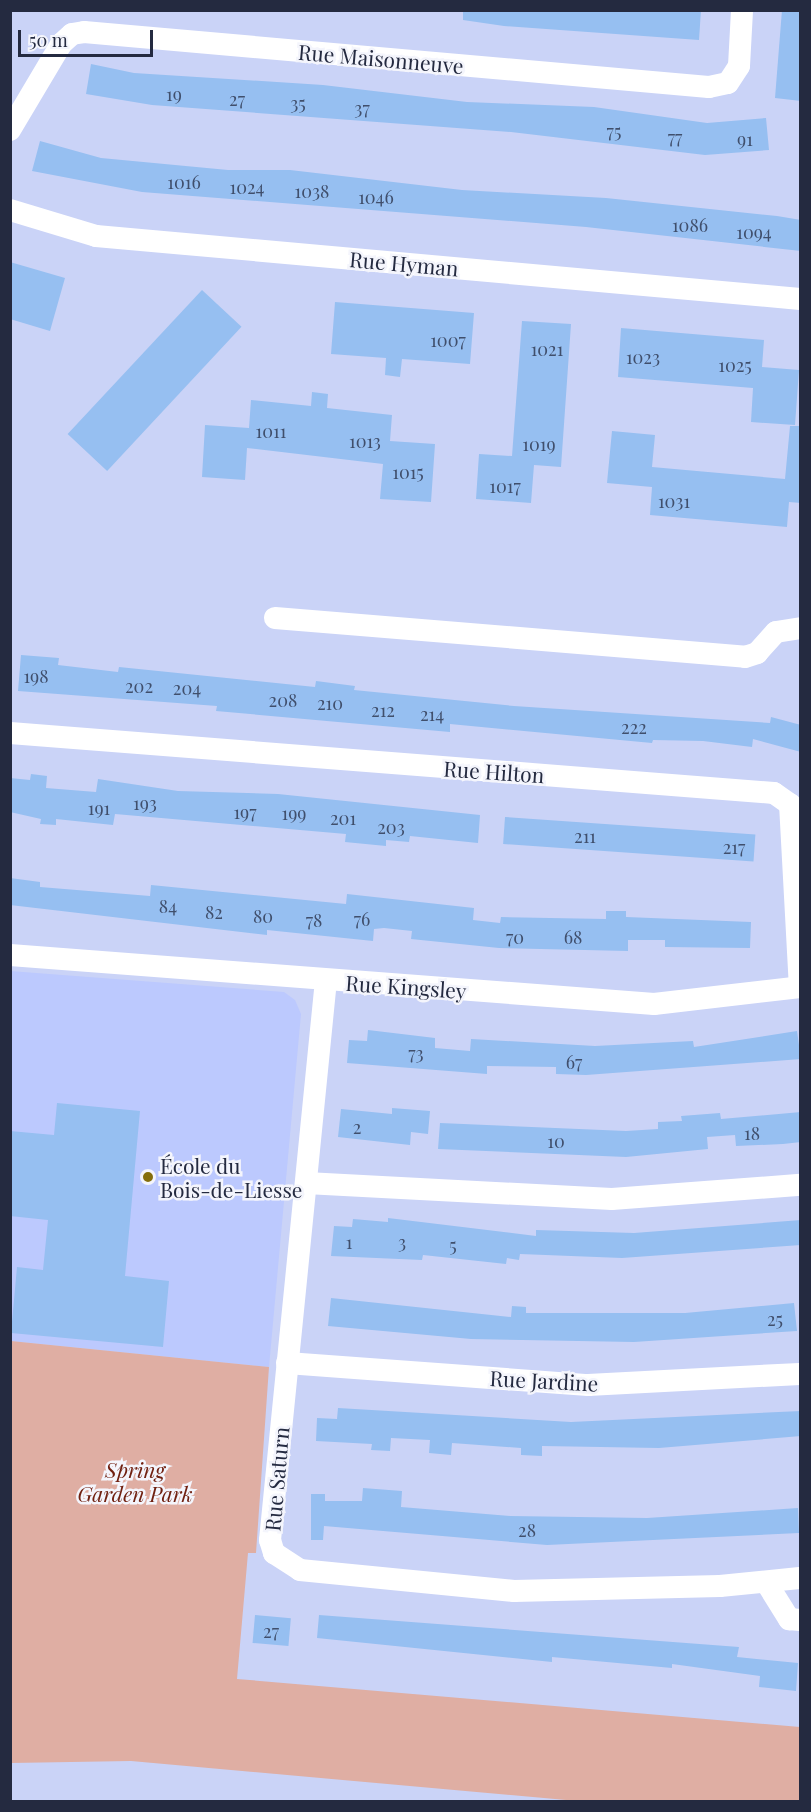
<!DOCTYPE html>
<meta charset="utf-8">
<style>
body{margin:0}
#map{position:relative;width:811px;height:1812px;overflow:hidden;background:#cad3f7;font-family:"Playfair Display",serif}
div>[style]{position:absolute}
.built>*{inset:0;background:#bcc9fe}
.green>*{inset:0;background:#dfaea3}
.building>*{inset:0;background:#96bff1;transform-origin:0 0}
.minor>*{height:22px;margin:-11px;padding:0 11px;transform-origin:11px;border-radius:11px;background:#fff}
.dots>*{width:16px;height:16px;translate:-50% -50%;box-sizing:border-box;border:3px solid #f4f5fc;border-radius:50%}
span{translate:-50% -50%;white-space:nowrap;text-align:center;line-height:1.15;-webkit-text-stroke:5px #f4f5fc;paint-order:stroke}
.number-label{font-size:18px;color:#404f6c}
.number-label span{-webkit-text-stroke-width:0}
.street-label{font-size:21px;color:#242a40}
.poi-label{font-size:21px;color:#242a40}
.left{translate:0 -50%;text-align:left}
.park-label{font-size:21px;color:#702010;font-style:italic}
.frame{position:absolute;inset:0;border:12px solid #242a40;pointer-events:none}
.scale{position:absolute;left:18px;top:30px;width:135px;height:27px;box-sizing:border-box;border:3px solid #242a40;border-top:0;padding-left:8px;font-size:18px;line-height:21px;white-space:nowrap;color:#242a40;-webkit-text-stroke:4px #f4f5fc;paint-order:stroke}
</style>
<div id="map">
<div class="built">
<i style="clip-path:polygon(10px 971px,284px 992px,295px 1000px,301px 1014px,269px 1367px,11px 1341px)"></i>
</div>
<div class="green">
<i style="clip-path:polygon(11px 1341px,269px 1367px,256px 1553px,248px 1553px,237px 1679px,800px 1727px,800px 1801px,577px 1801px,131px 1761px,11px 1763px)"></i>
</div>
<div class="building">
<i style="clip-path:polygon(463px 10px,701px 10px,699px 40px,504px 26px,463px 20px)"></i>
<i style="clip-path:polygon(782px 10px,801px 10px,801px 101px,775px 98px)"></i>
<i style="clip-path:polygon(91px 64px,134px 73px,323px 85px,467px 102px,594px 107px,707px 123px,766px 118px,769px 150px,705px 155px,511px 132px,152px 105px,86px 94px)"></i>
<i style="clip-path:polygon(40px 141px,101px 158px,228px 170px,290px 170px,462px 190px,606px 198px,777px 216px,801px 220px,801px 251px,586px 227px,142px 192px,32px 171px)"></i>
<i style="clip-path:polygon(10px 262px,65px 278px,50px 331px,10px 319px)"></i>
<i style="left:202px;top:290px;width:54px;height:197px;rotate:43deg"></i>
<i style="clip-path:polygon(335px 302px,474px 313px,470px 364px,402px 359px,400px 377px,385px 375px,386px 358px,331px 354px)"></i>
<i style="clip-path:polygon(522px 321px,571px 324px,561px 467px,534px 465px,531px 503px,476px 499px,479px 454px,512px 456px)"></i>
<i style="clip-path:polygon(621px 328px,764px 340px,762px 367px,799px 370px,795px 425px,751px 422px,753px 388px,618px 377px)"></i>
<i style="clip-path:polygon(312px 392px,328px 394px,327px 408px,392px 415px,390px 441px,435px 444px,431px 502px,380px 499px,383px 464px,247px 448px,245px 480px,202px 477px,205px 425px,249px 428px,251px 400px,311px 406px)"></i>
<i style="clip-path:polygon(790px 426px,801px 426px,801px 503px,789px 502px,787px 527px,650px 515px,652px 487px,607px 483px,612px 431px,655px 435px,652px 467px,785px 479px)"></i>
<i style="clip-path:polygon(21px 655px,59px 658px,58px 665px,118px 672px,119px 667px,315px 687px,316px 681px,355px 686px,354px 690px,514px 706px,770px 723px,771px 717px,801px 725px,801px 752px,753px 739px,752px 747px,703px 741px,653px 740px,652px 743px,450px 724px,450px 732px,216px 711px,217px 706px,18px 691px)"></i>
<i style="clip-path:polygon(31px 774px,47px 776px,46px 788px,96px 792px,98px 779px,178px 791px,278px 794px,480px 815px,478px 843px,410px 836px,409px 842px,386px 840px,386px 846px,345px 842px,346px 834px,115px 814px,113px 825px,56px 819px,56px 825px,40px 824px,41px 819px,10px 812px,10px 778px,30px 780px)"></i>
<i style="left:505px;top:817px;width:251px;height:27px;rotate:4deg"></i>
<i style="clip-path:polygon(10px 878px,40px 882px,40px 887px,150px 896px,151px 885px,346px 904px,347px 894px,474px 908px,473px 920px,500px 923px,501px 917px,606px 919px,606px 911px,626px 911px,626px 917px,751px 922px,750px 948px,665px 947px,665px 940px,628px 940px,628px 951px,499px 948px,411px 939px,412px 931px,384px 928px,374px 929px,373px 941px,267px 930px,267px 935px,10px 905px)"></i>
<i style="clip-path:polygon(368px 1030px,435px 1038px,435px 1048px,470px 1051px,471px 1039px,595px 1046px,693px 1041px,694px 1047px,797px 1031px,801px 1059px,586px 1075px,556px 1074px,556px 1067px,487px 1066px,487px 1074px,347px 1063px,349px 1040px,367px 1041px)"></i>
<i style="clip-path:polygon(57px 1103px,140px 1111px,125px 1276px,169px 1281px,163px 1347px,11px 1333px,17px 1267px,43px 1270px,48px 1220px,10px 1216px,10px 1131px,54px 1135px)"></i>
<i style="clip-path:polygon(392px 1108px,430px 1111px,428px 1134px,411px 1132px,410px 1145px,338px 1137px,341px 1109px,392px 1114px)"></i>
<i style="clip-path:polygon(801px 1112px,801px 1142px,783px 1144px,736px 1146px,735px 1135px,707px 1137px,708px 1149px,626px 1157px,438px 1149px,440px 1123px,626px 1131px,658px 1129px,658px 1122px,682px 1121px,681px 1116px,720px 1113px,721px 1119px)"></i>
<i style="clip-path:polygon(388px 1218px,536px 1236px,536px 1230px,634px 1233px,801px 1220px,801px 1245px,622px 1258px,520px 1254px,519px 1260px,507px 1258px,506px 1264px,423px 1255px,422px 1260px,331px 1256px,334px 1226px,352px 1227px,353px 1219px,388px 1222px)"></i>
<i style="clip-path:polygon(331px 1298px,511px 1317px,512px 1306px,526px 1307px,526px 1313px,685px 1313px,794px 1303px,797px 1331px,634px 1342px,471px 1339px,328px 1326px)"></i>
<i style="clip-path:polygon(338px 1408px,571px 1422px,801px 1411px,801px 1436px,659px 1448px,542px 1446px,542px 1456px,521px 1455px,521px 1448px,452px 1443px,451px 1455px,429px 1453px,430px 1440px,391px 1438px,390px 1451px,371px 1450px,372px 1444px,316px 1441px,317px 1418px,337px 1419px)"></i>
<i style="clip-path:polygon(363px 1488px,402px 1491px,401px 1507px,510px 1516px,647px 1518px,798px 1508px,799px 1533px,547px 1545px,324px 1526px,323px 1540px,311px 1540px,311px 1494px,325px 1494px,325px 1501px,362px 1501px)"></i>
<i style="left:255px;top:1615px;width:36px;height:28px;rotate:5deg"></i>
<i style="clip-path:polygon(319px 1615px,739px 1647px,737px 1657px,798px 1663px,796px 1691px,759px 1687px,760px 1676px,672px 1664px,672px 1668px,552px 1657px,552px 1662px,317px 1638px)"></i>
</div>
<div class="minor">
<i style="left:10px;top:130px;width:100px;rotate:-59.3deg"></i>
<i style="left:61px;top:44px;width:15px;rotate:-42deg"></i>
<i style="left:72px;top:34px;width:12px;rotate:-9deg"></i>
<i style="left:84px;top:32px;width:627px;rotate:5.03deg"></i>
<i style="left:709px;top:87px;width:19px;rotate:-12deg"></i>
<i style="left:728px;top:83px;width:20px;rotate:-57deg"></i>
<i style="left:739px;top:66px;width:56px;rotate:-86.9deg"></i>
<i style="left:10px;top:210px;width:90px;rotate:16.8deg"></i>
<i style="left:96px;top:236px;width:707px;rotate:5.11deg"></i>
<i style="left:275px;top:618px;width:472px;rotate:4.7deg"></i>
<i style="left:745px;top:657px;width:13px;rotate:-18deg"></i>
<i style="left:757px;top:653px;width:28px;rotate:-48deg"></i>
<i style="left:776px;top:632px;width:24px;rotate:-9deg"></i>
<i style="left:10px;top:733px;width:766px;rotate:4.49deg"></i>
<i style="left:774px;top:793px;width:19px;rotate:35deg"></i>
<i style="left:790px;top:804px;width:183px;rotate:86.9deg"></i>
<i style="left:10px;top:955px;width:646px;rotate:4.35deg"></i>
<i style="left:654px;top:1004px;width:147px;rotate:-6.6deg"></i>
<i style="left:326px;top:980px;width:563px;rotate:95.71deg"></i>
<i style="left:270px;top:1540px;width:14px;rotate:73deg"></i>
<i style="left:274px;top:1553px;width:31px;rotate:33deg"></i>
<i style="left:300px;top:1570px;width:215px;rotate:5.6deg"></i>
<i style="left:514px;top:1591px;width:206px;rotate:-1.4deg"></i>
<i style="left:720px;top:1586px;width:80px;rotate:-5.7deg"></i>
<i style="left:306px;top:1183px;width:306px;rotate:3deg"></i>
<i style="left:612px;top:1199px;width:189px;rotate:-4.3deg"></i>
<i style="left:287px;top:1363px;width:302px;rotate:4.2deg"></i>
<i style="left:588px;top:1385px;width:212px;rotate:-3deg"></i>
<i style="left:766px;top:1582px;width:44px;rotate:58.1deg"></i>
<i style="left:789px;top:1619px;width:11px;rotate:5deg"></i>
</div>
<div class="dots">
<i style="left:148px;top:1177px;background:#856e0c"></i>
</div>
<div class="number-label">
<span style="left:174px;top:94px">19</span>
<span style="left:237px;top:99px">27</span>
<span style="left:298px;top:103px">35</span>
<span style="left:362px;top:108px">37</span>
<span style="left:614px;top:131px">75</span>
<span style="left:675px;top:137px">77</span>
<span style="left:745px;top:139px">91</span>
<span style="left:184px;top:182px">1016</span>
<span style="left:247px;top:187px">1024</span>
<span style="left:312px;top:191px">1038</span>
<span style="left:376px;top:197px">1046</span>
<span style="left:690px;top:225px">1086</span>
<span style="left:754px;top:232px">1094</span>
<span style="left:448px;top:340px">1007</span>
<span style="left:547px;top:349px">1021</span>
<span style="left:643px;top:357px">1023</span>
<span style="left:735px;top:365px">1025</span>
<span style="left:271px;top:431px">1011</span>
<span style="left:365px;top:441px">1013</span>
<span style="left:539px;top:444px">1019</span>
<span style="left:408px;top:472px">1015</span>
<span style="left:505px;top:486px">1017</span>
<span style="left:674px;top:501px">1031</span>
<span style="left:36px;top:676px">198</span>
<span style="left:139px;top:686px">202</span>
<span style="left:187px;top:688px">204</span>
<span style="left:283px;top:700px">208</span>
<span style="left:330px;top:703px">210</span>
<span style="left:383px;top:710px">212</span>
<span style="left:432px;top:714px">214</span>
<span style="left:634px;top:727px">222</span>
<span style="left:145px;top:803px">193</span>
<span style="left:99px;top:808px">191</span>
<span style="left:245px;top:812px">197</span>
<span style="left:294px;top:813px">199</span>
<span style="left:343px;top:818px">201</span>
<span style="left:391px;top:827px">203</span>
<span style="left:585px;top:836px">211</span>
<span style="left:734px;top:847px">217</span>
<span style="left:168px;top:906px">84</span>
<span style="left:214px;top:912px">82</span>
<span style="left:263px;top:916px">80</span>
<span style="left:362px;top:919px">76</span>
<span style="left:314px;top:920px">78</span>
<span style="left:515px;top:937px">70</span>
<span style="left:573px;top:937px">68</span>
<span style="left:416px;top:1053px">73</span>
<span style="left:574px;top:1062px">67</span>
<span style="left:357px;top:1127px">2</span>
<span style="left:752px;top:1133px">18</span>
<span style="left:556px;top:1141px">10</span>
<span style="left:349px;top:1242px">1</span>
<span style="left:402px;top:1242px">3</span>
<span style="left:453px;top:1245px">5</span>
<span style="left:775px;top:1319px">25</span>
<span style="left:527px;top:1530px">28</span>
<span style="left:271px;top:1631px">27</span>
</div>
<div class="street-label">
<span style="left:381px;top:58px;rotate:5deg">Rue Maisonneuve</span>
<span style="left:404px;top:263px;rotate:5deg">Rue Hyman</span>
<span style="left:494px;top:771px;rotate:4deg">Rue Hilton</span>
<span style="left:406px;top:986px;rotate:4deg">Rue Kingsley</span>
<span style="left:544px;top:1380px;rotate:3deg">Rue Jardine</span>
<span style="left:276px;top:1479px;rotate:-85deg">Rue Saturn</span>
</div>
<div class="poi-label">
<span class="left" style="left:160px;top:1177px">École du<br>Bois-de-Liesse</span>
</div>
<div class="park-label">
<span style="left:135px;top:1481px">Spring<br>Garden Park</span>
</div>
<div class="frame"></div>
<div class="scale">50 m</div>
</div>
